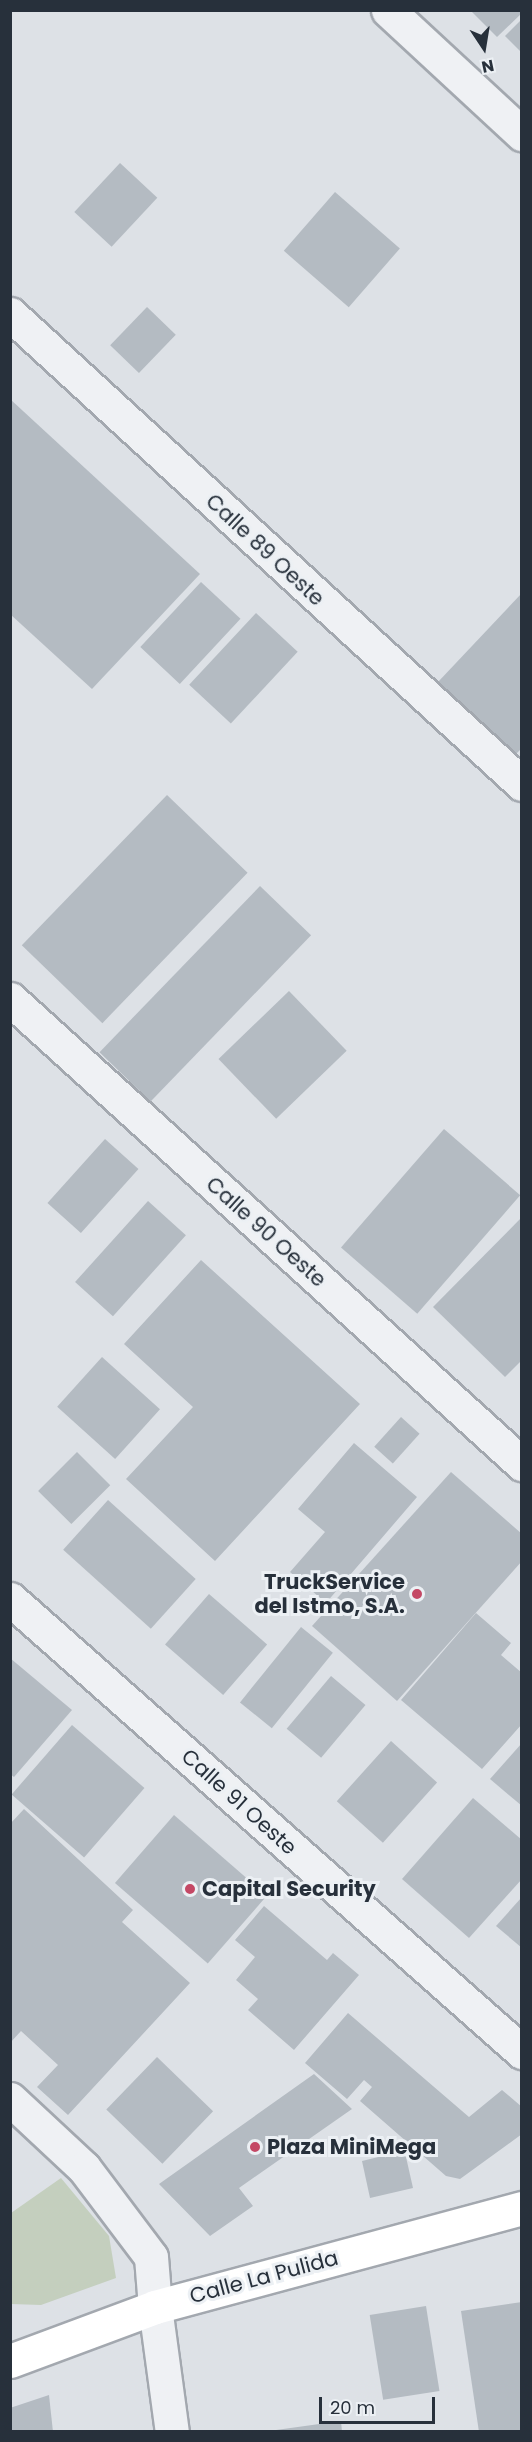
<!DOCTYPE html>
<style>
body{margin:0}
#map{position:relative;width:532px;height:2442px;overflow:hidden;background:#dde1e6;font-family:Poppins,sans-serif}
div>[style]{position:absolute}
.green>*{inset:0;background:#c4cfbe}
.building>*{inset:0;background:#b4bbc2;transform-origin:0 0}
.roads{filter:drop-shadow(2px 0 #a3a8af) drop-shadow(-2px 0 #a3a8af) drop-shadow(0 2px #a3a8af) drop-shadow(0 -2px #a3a8af)}
.minor>*{height:33px;margin:-16.5px;padding:0 16.5px;transform-origin:16.5px;border-radius:16.5px;background:#eff1f4}
.major>*{height:33px;margin:-16.5px;padding:0 16.5px;transform-origin:16.5px;border-radius:16.5px;background:#fff}
.dots>*{width:16px;height:16px;translate:-50% -50%;box-sizing:border-box;border:3px solid #ecf0f4;border-radius:50%}
span{translate:-50% -50%;white-space:nowrap;text-align:center;line-height:1.15;-webkit-text-stroke:6px #ecf0f4;paint-order:stroke}
.street-label{font-size:21px;color:#27303b}
.poi-label{font-size:21px;color:#27303b;font-weight:700}
.right{translate:-100% -50%;text-align:right}
.left{translate:0 -50%;text-align:left}
.frame{position:absolute;inset:0;border:12px solid #27303b;pointer-events:none}
.north{position:absolute;left:454px;top:18px;width:60px;height:60px;-webkit-text-stroke:4px #ecf0f4;paint-order:stroke;rotate:168deg;font-size:16px;font-weight:700;line-height:24px;text-align:center;color:#27303b}
.north::after{content:'';display:block;margin:auto;width:21px;height:27px;background:#27303b;clip-path:polygon(50% 0,100% 100%,50% 72%,0 100%)}
.scale{position:absolute;left:319px;top:2397px;width:116px;height:27px;box-sizing:border-box;border:3px solid #27303b;border-top:0;padding-left:8px;font-size:18px;line-height:21px;white-space:nowrap;color:#27303b;-webkit-text-stroke:4px #ecf0f4;paint-order:stroke}
</style>
<div id="map">
<div class="green">
<i style="clip-path:polygon(61px 2178px,109px 2236px,116px 2278px,41px 2305px,11px 2304px,11px 2213px)"></i>
</div>
<div class="building">
<i style="clip-path:polygon(470px 10px,522px 10px,522px 13px,497px 37px)"></i>
<i style="clip-path:polygon(522px 19px,522px 53px,505px 36px)"></i>
<i style="left:120px;top:163px;width:51px;height:67px;rotate:43deg"></i>
<i style="left:335px;top:192px;width:86px;height:78px;rotate:41deg"></i>
<i style="left:147px;top:307px;width:40px;height:53px;rotate:44deg"></i>
<i style="clip-path:polygon(10px 399px,200px 574px,92px 689px,10px 614px)"></i>
<i style="left:201px;top:582px;width:54px;height:89px;rotate:43deg"></i>
<i style="clip-path:polygon(522px 593px,522px 748px,516px 754px,438px 682px)"></i>
<i style="left:256px;top:613px;width:57px;height:98px;rotate:43deg"></i>
<i style="left:167px;top:795px;width:112px;height:209px;rotate:44deg"></i>
<i style="left:260px;top:886px;width:71px;height:231px;rotate:44deg"></i>
<i style="left:289px;top:991px;width:83px;height:98px;rotate:46deg"></i>
<i style="left:444px;top:1129px;width:101px;height:157px;rotate:41deg"></i>
<i style="left:105px;top:1139px;width:45px;height:86px;rotate:42deg"></i>
<i style="left:148px;top:1201px;width:51px;height:109px;rotate:42deg"></i>
<i style="clip-path:polygon(522px 1217px,522px 1360px,505px 1377px,433px 1307px)"></i>
<i style="clip-path:polygon(201px 1260px,360px 1404px,215px 1561px,126px 1479px,193px 1407px,124px 1344px)"></i>
<i style="left:102px;top:1357px;width:78px;height:67px;rotate:42deg"></i>
<i style="left:401px;top:1417px;width:25px;height:40px;rotate:42deg"></i>
<i style="clip-path:polygon(354px 1443px,417px 1497px,326px 1603px,290px 1572px,325px 1532px,298px 1509px)"></i>
<i style="left:77px;top:1452px;width:47px;height:55px;rotate:45deg"></i>
<i style="clip-path:polygon(451px 1472px,522px 1534px,522px 1561px,397px 1701px,312px 1626px)"></i>
<i style="left:108px;top:1500px;width:118px;height:67px;rotate:42deg"></i>
<i style="left:209px;top:1594px;width:77px;height:67px;rotate:41deg"></i>
<i style="clip-path:polygon(476px 1613px,511px 1643px,501px 1655px,522px 1673px,522px 1724px,482px 1769px,401px 1700px)"></i>
<i style="left:301px;top:1627px;width:41px;height:97px;rotate:39deg"></i>
<i style="clip-path:polygon(10px 1658px,72px 1710px,14px 1777px,10px 1774px)"></i>
<i style="left:331px;top:1676px;width:45px;height:69px;rotate:40deg"></i>
<i style="left:72px;top:1725px;width:96px;height:92px;rotate:41deg"></i>
<i style="left:391px;top:1741px;width:62px;height:81px;rotate:42deg"></i>
<i style="clip-path:polygon(522px 1743px,522px 1806px,490px 1779px)"></i>
<i style="clip-path:polygon(473px 1798px,522px 1840px,522px 1879px,469px 1938px,402px 1879px)"></i>
<i style="clip-path:polygon(24px 1809px,133px 1910px,122px 1922px,190px 1983px,68px 2115px,37px 2087px,58px 2065px,21px 2031px,10px 2043px,10px 1824px)"></i>
<i style="left:174px;top:1815px;width:123px;height:90px;rotate:41deg"></i>
<i style="clip-path:polygon(522px 1897px,522px 1948px,496px 1926px)"></i>
<i style="clip-path:polygon(264px 1906px,327px 1960px,333px 1953px,359px 1975px,294px 2050px,248px 2010px,258px 1999px,236px 1980px,255px 1957px,235px 1940px)"></i>
<i style="clip-path:polygon(348px 2013px,469px 2117px,502px 2090px,522px 2107px,522px 2134px,460px 2179px,446px 2176px,360px 2101px,372px 2087px,364px 2080px,347px 2099px,305px 2063px)"></i>
<i style="left:157px;top:2057px;width:78px;height:73px;rotate:44deg"></i>
<i style="clip-path:polygon(314px 2074px,352px 2109px,239px 2188px,253px 2206px,210px 2236px,159px 2184px)"></i>
<i style="clip-path:polygon(399px 2152px,406px 2157px,413px 2188px,370px 2198px,362px 2161px)"></i>
<i style="clip-path:polygon(522px 2302px,522px 2432px,479px 2432px,461px 2311px)"></i>
<i style="left:426px;top:2306px;width:86px;height:57px;rotate:81deg"></i>
<i style="clip-path:polygon(49px 2395px,53px 2432px,11px 2432px,10px 2408px)"></i>
<i style="clip-path:polygon(341px 2421px,342px 2432px,276px 2432px,276px 2430px)"></i>
</div>
<div class="roads">
<div class="minor">
<i style="left:388px;top:10px;width:183px;rotate:42.8deg"></i>
<i style="left:10px;top:314px;width:695px;rotate:42.55deg"></i>
<i style="left:10px;top:999px;width:692px;rotate:42.25deg"></i>
<i style="left:10px;top:1599px;width:684px;rotate:41.5deg"></i>
<i style="left:10px;top:2099px;width:101px;rotate:43deg"></i>
<i style="left:84px;top:2168px;width:111px;rotate:53deg"></i>
<i style="left:151px;top:2257px;width:50px;rotate:85.4deg"></i>
<i style="left:155px;top:2307px;width:126px;rotate:82.3deg"></i>
</div>
<div class="major">
<i style="left:10px;top:2361px;width:155px;rotate:-20.4deg"></i>
<i style="left:155px;top:2307px;width:380px;rotate:-15.1deg"></i>
</div>
</div>
<div class="dots">
<i style="left:417px;top:1594px;background:#c44865"></i>
<i style="left:190px;top:1889px;background:#c44865"></i>
<i style="left:255px;top:2147px;background:#c44865"></i>
</div>
<div class="street-label">
<span style="left:265px;top:550px;rotate:43deg">Calle 89 Oeste</span>
<span style="left:266px;top:1232px;rotate:42deg">Calle 90 Oeste</span>
<span style="left:239px;top:1802px;rotate:42deg">Calle 91 Oeste</span>
<span style="left:264px;top:2277px;rotate:-15deg">Calle La Pulida</span>
</div>
<div class="poi-label">
<span class="right" style="left:405px;top:1594px">TruckService<br>del Istmo, S.A.</span>
<span class="left" style="left:202px;top:1889px">Capital Security</span>
<span class="left" style="left:267px;top:2147px">Plaza MiniMega</span>
</div>
<div class="frame"></div>
<div class="north">N</div>
<div class="scale">20 m</div>
</div>
